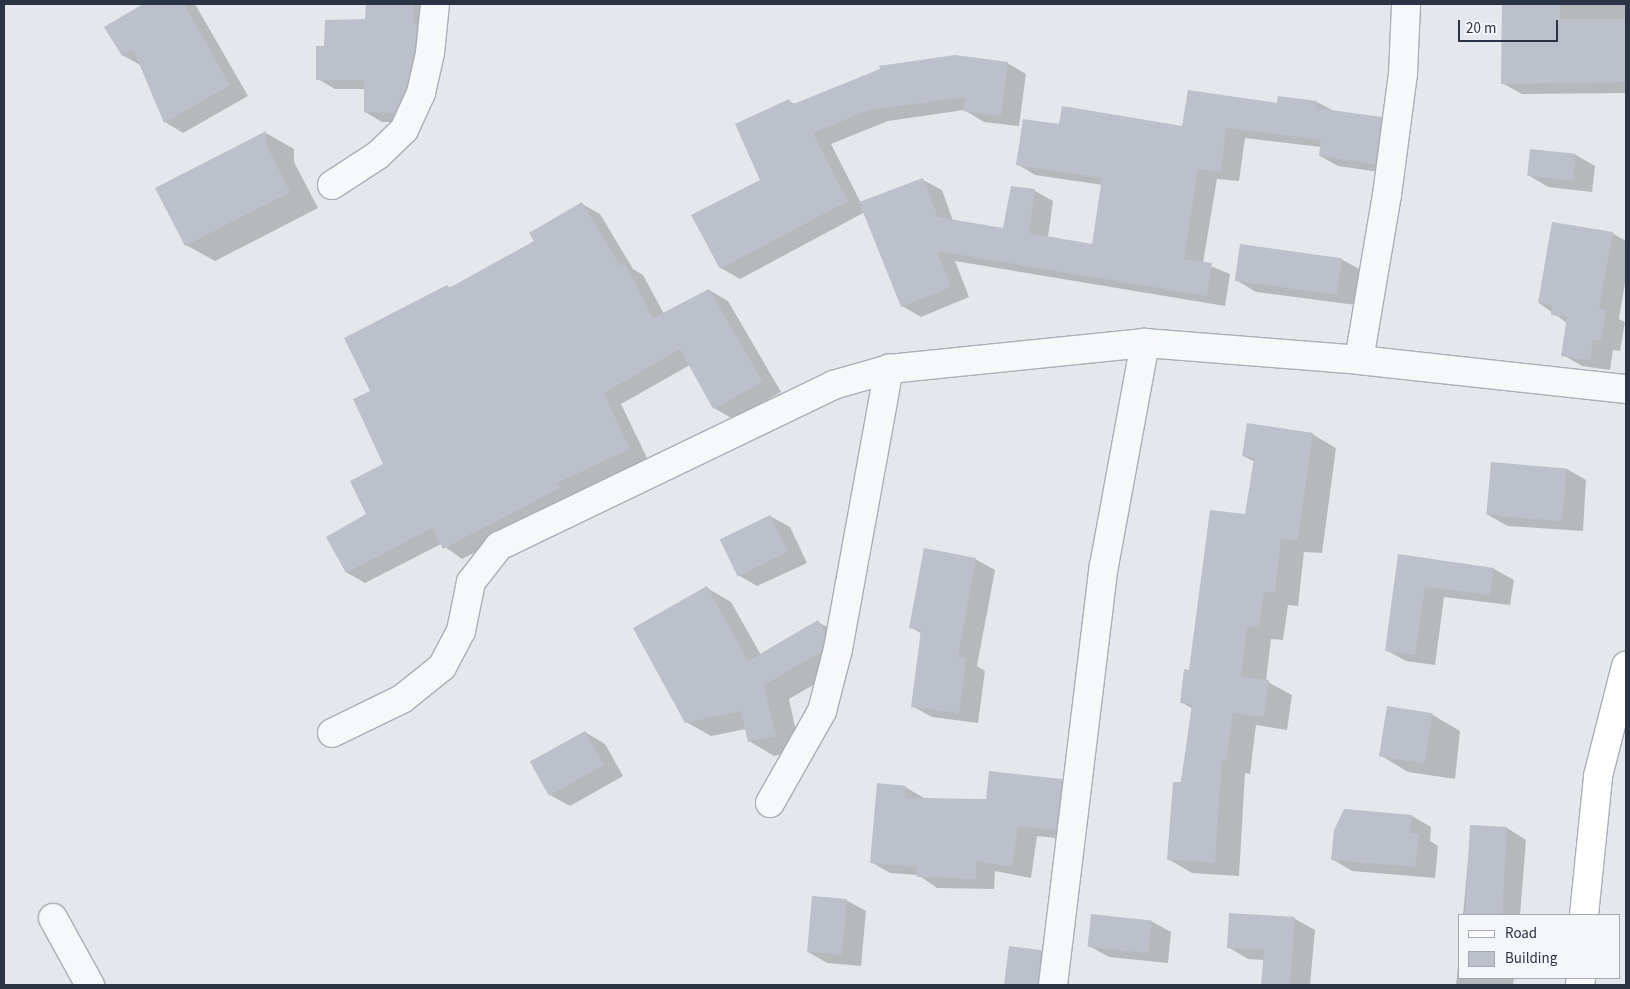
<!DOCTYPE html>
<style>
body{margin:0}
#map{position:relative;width:1630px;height:989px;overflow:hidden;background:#e4e7ec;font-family:"Source Sans 3",sans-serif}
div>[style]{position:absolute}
.shadow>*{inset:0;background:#0003}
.building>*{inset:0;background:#bbc0ca;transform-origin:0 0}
.roads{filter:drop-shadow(1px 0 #a9aeb7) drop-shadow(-1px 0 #a9aeb7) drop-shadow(0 1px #a9aeb7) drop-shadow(0 -1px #a9aeb7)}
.street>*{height:28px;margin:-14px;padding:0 14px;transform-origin:14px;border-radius:14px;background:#f7f8fa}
.secondary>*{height:28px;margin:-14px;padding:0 14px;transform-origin:14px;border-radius:14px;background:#fff}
span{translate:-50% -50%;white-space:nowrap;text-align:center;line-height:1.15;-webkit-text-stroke:4.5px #f4f6f9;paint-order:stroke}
.frame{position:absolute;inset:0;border:5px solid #2b3445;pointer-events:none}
.legend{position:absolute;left:1458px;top:914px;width:162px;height:65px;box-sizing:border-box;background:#f4f6f9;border:1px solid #a4a8b1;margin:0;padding:6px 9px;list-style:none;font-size:15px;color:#2b3445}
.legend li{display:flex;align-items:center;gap:10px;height:25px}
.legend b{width:25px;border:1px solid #a4a8b1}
.scale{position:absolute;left:1458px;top:20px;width:100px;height:22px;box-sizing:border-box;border:2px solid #2b3445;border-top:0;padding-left:6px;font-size:15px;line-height:18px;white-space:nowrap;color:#2b3445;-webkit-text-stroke:4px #f4f6f9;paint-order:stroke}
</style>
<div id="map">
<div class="shadow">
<i style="clip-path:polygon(145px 4px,195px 4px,248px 96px,183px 133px,165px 122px,142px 66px,122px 55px,105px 28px)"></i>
<i style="clip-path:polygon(367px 4px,431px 4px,412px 122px,382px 122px,365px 112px,365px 89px,335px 89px,318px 79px,325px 47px,367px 21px)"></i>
<i style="clip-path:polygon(1503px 4px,1626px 4px,1626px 93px,1522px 94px,1502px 83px)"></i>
<i style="clip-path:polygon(1007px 63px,1026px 74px,1019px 126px,984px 122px,964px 110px,888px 121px,831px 144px,861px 203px,923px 180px,942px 190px,953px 221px,1004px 230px,1012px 187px,1035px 191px,1053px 201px,1048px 237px,1093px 245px,1103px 185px,1035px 175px,1017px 164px,1060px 126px,1183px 128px,1278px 105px,1317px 102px,1334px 111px,1381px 118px,1399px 129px,1393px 174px,1338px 166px,1320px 156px,1321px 147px,1245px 138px,1239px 181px,1217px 179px,1203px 263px,1230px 274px,1225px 306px,955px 261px,969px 297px,921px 317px,902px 306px,865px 212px,740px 279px,721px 268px,762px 180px,789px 101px,795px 104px)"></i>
<i style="clip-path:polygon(266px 133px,294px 149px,294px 162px,318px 208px,215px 261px,186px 245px)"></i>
<i style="clip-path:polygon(1576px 155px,1595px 166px,1592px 192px,1548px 187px,1528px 175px)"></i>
<i style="clip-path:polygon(582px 204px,600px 214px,633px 269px,643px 275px,664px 314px,709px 290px,728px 301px,781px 392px,733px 419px,714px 408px,690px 365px,621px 404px,648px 460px,575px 494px,578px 499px,462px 559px,441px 544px,365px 583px,346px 572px,385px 465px,372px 391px,447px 286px,451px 288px,535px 241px)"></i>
<i style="clip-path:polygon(1612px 233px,1626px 241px,1626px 277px,1619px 319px,1625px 322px,1620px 351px,1613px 350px,1610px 370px,1582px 366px,1563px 355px,1567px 323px,1539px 303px)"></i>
<i style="clip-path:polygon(1341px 259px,1361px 270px,1356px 305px,1256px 292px,1236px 280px)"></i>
<i style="clip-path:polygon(1312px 434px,1336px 448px,1322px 553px,1304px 552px,1298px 606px,1288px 605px,1283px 640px,1271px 639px,1266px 681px,1292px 695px,1287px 730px,1256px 725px,1250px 774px,1245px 773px,1239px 876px,1192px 873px,1168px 859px,1193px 709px,1181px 702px,1246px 515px,1255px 462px,1243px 456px)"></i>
<i style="clip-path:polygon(1567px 469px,1586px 480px,1583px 531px,1508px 526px,1488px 515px)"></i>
<i style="clip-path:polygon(770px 516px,790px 527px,807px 563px,757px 586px,738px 575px)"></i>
<i style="clip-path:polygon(1399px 556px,1494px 569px,1514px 580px,1510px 605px,1444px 597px,1435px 665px,1406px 661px,1386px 650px)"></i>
<i style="clip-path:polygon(975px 559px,995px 570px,977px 666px,985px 671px,978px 723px,932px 717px,912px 706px,922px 634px,911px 627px)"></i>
<i style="clip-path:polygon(707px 588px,731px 602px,761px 655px,818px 622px,843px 636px,846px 666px,789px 699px,800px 750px,774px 756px,749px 741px,746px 729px,711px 736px,686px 722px)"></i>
<i style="clip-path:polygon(1431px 714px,1460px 731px,1455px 779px,1408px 772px,1380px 755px)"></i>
<i style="clip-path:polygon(585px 732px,605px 744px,623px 776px,570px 806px,550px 795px)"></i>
<i style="clip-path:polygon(990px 773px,1062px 780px,1081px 791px,1075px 840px,1037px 836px,1031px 878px,995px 871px,994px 889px,937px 888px,918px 875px,890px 873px,871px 862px,905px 787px,924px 798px,987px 801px)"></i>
<i style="clip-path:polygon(1412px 816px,1431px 827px,1430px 841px,1438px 846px,1435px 878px,1352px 871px,1332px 859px)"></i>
<i style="clip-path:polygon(1471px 826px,1507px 828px,1526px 840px,1520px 915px,1463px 915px)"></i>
<i style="clip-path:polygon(846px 900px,866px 911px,861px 966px,827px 963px,808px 952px)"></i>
<i style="clip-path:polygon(1230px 914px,1295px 919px,1315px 930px,1310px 985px,1262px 985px,1264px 960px,1248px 959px,1228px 947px)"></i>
<i style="clip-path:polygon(1151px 921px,1171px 932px,1168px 963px,1109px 957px,1089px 946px)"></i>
<i style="clip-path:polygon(1010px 947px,1041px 951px,1061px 963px,1058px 985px,1005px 985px)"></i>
<i style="clip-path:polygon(1459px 959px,1459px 978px,1514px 978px,1513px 985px,1456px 985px)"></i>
</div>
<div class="building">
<i style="clip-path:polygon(143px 4px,184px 4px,230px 85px,164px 123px,133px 49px,122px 56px,104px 27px)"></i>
<i style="clip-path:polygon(366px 4px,414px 4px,413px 23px,417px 23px,415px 50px,406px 89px,395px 113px,364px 112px,364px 80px,316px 80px,316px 46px,324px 46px,325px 20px,365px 19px)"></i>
<i style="clip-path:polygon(1502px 4px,1560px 4px,1560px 19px,1626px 19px,1626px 82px,1501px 84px)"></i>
<i style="clip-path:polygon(955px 55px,1008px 62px,1001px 116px,963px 111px,965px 97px,869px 110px,813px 133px,848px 201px,720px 269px,691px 215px,760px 180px,735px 124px,789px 99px,791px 105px,880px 69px,879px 66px)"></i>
<i style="clip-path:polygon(1188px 90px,1277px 103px,1278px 96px,1317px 101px,1316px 108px,1382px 117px,1375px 164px,1319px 156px,1321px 140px,1226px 128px,1221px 172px,1198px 169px,1184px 259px,1212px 263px,1207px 296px,937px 251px,951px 287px,901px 307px,859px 202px,923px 178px,938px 217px,1003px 228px,1011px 186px,1035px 189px,1029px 233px,1092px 244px,1102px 178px,1016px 165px,1023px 119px,1059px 124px,1062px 106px,1182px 126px)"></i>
<i style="clip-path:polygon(266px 131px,266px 144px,290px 192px,185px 246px,155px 188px)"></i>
<i style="left:1530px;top:149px;width:46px;height:27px;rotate:6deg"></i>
<i style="clip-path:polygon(582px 202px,620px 266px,625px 263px,653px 318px,709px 289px,763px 382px,713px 409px,680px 349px,604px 393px,630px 449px,557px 483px,560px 488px,443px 549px,432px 528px,346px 573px,326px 537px,366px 514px,350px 481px,383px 464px,353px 399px,370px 391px,344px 338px,447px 285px,449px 288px,534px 241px,529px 233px)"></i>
<i style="clip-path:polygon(1552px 222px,1613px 232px,1599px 309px,1606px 310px,1601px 341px,1593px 340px,1590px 360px,1561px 356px,1567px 317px,1551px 315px,1552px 305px,1538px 303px)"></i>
<i style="left:1240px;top:244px;width:103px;height:37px;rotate:8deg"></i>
<i style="clip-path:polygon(1247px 423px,1313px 433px,1298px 540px,1281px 539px,1275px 593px,1264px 592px,1259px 627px,1247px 626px,1241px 677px,1269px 680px,1264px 717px,1233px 713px,1226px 761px,1222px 760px,1215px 863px,1167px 860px,1173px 782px,1181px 782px,1192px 704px,1180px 703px,1184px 669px,1189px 670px,1210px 510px,1245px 514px,1254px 458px,1242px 456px)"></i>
<i style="left:1491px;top:462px;width:76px;height:53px;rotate:5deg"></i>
<i style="left:770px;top:515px;width:41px;height:56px;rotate:64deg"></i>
<i style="clip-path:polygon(924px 548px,976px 558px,958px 657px,966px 658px,959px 713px,911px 707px,921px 630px,909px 628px)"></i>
<i style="clip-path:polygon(1398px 554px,1494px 568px,1490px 595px,1425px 587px,1415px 655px,1385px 651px)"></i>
<i style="clip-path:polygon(707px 586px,748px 661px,818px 620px,825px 632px,821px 652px,764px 685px,776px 736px,748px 742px,741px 711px,685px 723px,633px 628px)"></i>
<i style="left:1387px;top:706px;width:46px;height:51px;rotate:9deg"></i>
<i style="left:585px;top:731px;width:39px;height:63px;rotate:61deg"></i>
<i style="clip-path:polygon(989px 771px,1062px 779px,1056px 830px,1018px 826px,1012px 867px,976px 861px,976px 879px,917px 877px,917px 867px,870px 863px,877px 783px,906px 786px,905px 798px,986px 799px)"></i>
<i style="clip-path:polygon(1344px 809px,1412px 815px,1410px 833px,1419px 834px,1415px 867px,1331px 860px,1334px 830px)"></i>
<i style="left:1470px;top:825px;width:37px;height:90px;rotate:3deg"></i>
<i style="left:812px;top:896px;width:35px;height:56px;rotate:5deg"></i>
<i style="clip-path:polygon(1229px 913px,1295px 917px,1290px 985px,1261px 985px,1264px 950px,1227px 948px)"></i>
<i style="left:1091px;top:914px;width:61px;height:33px;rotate:6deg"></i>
<i style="clip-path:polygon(1009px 946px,1041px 950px,1038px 985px,1004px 985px)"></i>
</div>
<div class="roads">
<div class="street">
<i style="left:332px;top:185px;width:55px;rotate:-33.1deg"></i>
<i style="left:378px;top:155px;width:36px;rotate:-44deg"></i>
<i style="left:404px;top:130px;width:41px;rotate:-65.3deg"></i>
<i style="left:421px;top:93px;width:41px;rotate:-77.3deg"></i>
<i style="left:430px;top:53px;width:49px;rotate:-84.2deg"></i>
<i style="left:1359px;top:360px;width:167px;rotate:-80.4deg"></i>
<i style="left:1387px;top:195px;width:122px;rotate:-82.5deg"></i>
<i style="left:1403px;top:74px;width:70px;rotate:-87.5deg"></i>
<i style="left:332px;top:733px;width:78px;rotate:-25.9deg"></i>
<i style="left:402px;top:699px;width:51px;rotate:-38.7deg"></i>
<i style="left:442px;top:667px;width:41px;rotate:-62.2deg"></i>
<i style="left:461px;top:631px;width:50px;rotate:-78.5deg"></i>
<i style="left:471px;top:582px;width:46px;rotate:-52.1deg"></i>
<i style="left:499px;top:546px;width:371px;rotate:-25.7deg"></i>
<i style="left:833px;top:385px;width:58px;rotate:-15.9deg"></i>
<i style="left:889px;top:369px;width:257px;rotate:-5.8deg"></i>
<i style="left:1145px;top:343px;width:215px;rotate:4.5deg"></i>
<i style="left:1359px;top:360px;width:269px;rotate:6.2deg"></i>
<i style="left:770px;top:803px;width:106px;rotate:-60.5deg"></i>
<i style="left:822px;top:711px;width:64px;rotate:-75.5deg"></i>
<i style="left:838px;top:649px;width:285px;rotate:-79.7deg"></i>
<i style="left:53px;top:918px;width:77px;rotate:61.1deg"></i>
<i style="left:1053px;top:985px;width:422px;rotate:-83.1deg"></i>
<i style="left:1104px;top:566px;width:227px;rotate:-79.6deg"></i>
</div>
<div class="secondary">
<i style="left:1584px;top:915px;width:140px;rotate:-84.2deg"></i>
<i style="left:1598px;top:776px;width:114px;rotate:-75.7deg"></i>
<i style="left:1580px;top:985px;width:7px;rotate:-82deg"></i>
</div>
</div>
<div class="frame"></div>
<ul class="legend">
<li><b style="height:6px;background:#fff"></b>Road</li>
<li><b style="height:14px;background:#bbc0ca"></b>Building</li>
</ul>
<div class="scale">20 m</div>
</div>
